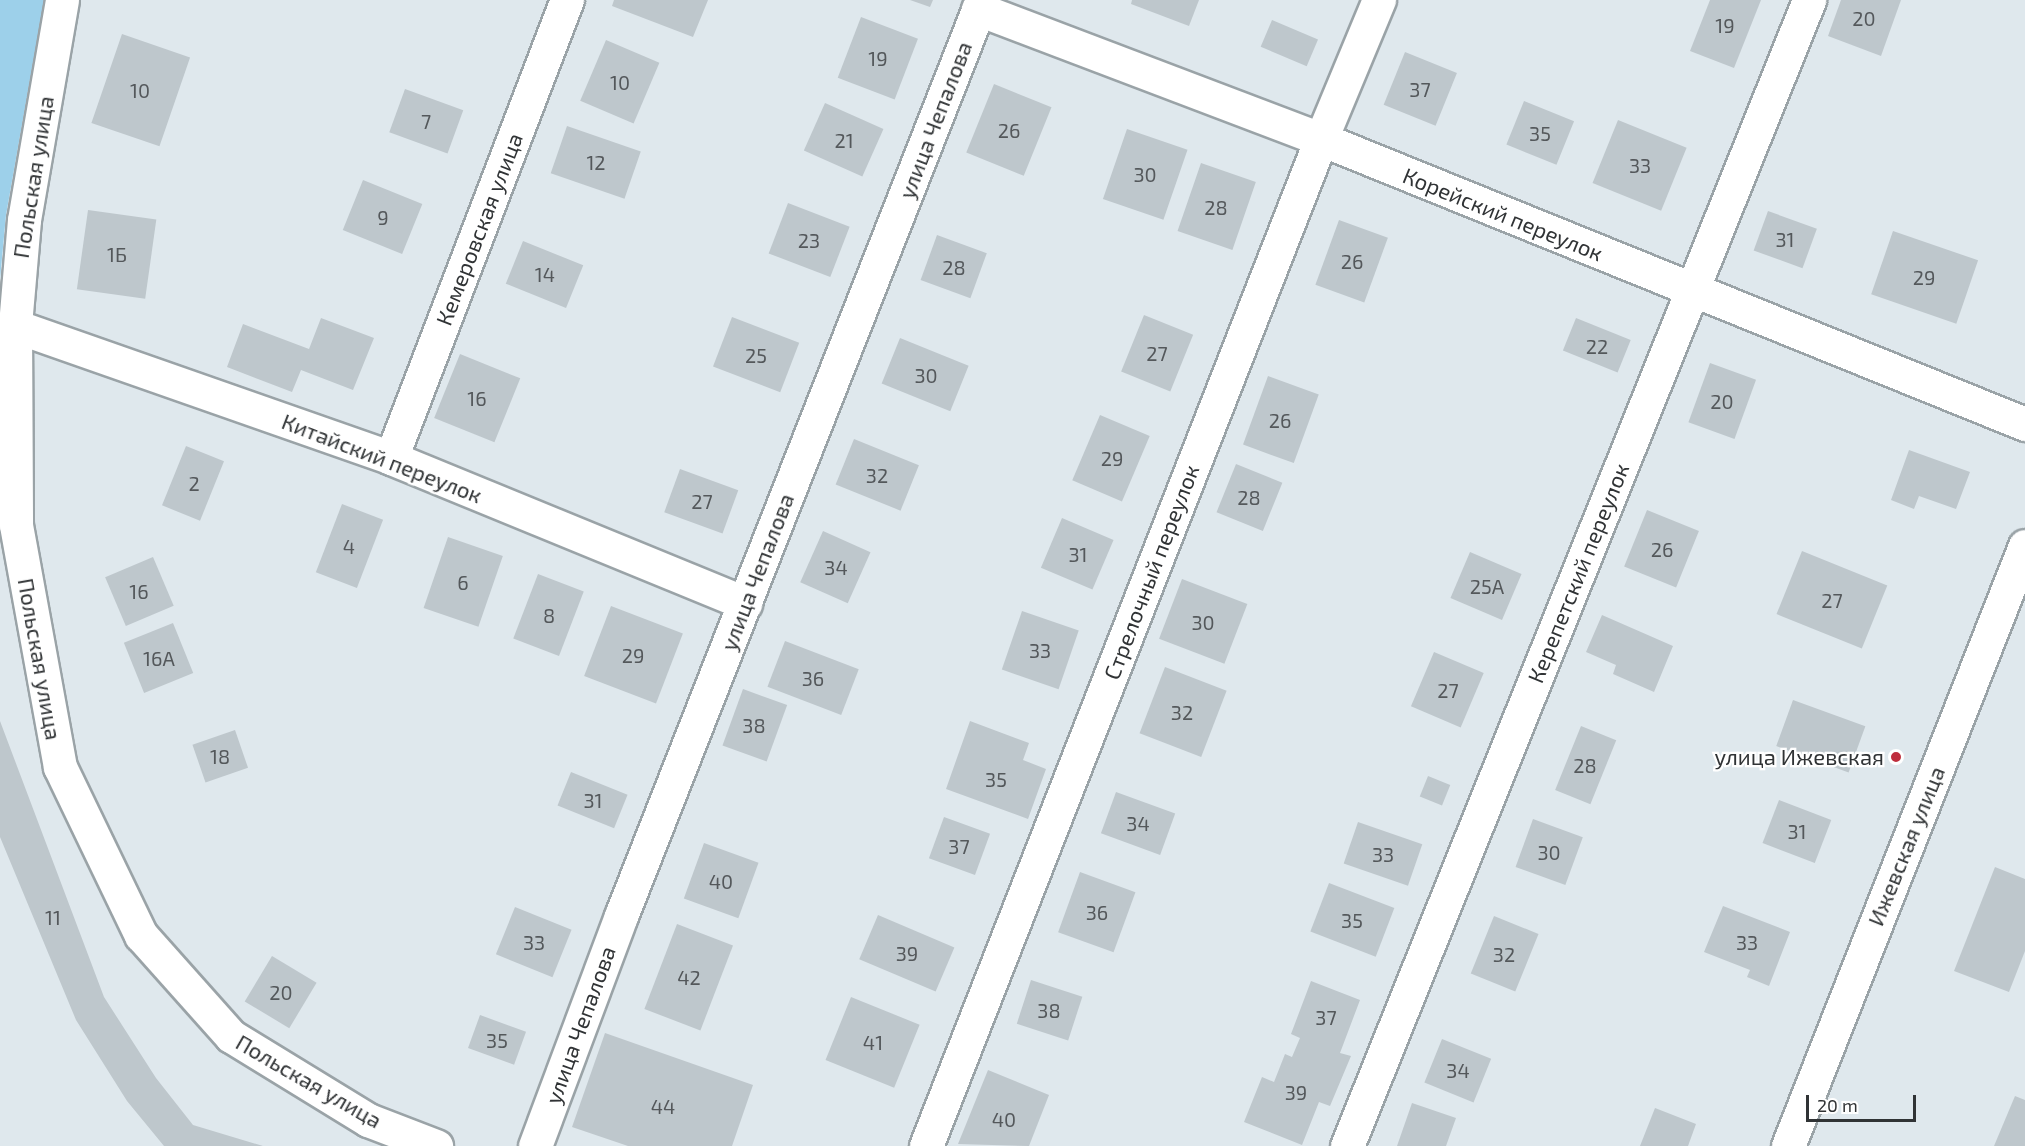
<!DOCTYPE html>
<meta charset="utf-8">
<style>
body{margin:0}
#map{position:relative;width:2025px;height:1146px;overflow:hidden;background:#dfe8ed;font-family:"Exo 2",sans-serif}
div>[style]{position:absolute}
.green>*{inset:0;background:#9dd0ea}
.building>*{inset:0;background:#bec7cc;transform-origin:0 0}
.roads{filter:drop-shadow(2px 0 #9aa3a7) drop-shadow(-2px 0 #9aa3a7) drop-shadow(0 2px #9aa3a7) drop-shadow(0 -2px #9aa3a7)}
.minor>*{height:33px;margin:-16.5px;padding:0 16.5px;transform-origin:16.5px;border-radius:16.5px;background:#fff}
.secondary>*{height:33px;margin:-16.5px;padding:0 16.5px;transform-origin:16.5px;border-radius:16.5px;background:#fff}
.dots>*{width:16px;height:16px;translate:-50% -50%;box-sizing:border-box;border:3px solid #fff;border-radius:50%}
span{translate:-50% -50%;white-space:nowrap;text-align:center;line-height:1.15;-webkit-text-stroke:4.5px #fff;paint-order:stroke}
.number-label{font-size:20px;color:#54585b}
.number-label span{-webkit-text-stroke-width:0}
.street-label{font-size:22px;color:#303335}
.poi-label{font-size:22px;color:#303335}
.right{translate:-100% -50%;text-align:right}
.scale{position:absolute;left:1806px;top:1095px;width:110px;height:27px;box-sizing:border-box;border:3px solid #303335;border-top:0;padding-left:8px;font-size:18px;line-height:21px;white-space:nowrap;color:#303335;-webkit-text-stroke:4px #fff;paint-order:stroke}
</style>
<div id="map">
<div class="green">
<i style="clip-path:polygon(0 0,44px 0,6px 215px,0 279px)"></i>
</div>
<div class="building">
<i style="clip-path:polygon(614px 0,708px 0,693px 37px,612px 6px)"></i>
<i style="clip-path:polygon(910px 0,933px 0,930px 7px)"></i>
<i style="clip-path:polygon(1132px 0,1199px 0,1189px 26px,1131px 4px)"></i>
<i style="clip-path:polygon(1710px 0,1761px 0,1734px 68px,1690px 51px)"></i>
<i style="clip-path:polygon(1841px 0,1901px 0,1881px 56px,1828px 36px)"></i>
<i style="left:861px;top:17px;width:61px;height:65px;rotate:21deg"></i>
<i style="left:1272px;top:20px;width:50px;height:29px;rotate:23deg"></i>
<i style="left:122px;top:34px;width:72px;height:94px;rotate:19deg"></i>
<i style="left:606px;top:40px;width:58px;height:66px;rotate:23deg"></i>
<i style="left:1405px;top:52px;width:56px;height:57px;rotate:22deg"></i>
<i style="left:994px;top:84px;width:62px;height:74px;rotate:22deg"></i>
<i style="left:405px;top:89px;width:62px;height:46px;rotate:20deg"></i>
<i style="left:1524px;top:101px;width:54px;height:47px;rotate:22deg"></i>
<i style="left:825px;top:103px;width:64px;height:52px;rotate:24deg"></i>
<i style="left:1618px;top:120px;width:74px;height:68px;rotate:22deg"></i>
<i style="left:567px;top:126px;width:78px;height:50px;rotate:19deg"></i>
<i style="left:1127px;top:129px;width:64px;height:74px;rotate:19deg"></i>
<i style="left:1201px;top:163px;width:58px;height:72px;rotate:19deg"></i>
<i style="left:363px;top:180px;width:64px;height:54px;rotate:22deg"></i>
<i style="left:788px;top:203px;width:66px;height:54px;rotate:21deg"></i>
<i style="left:88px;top:210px;width:69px;height:80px;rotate:8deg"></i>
<i style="left:1768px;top:211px;width:52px;height:42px;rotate:20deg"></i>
<i style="left:1339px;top:220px;width:52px;height:69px;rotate:20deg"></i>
<i style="left:1893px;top:231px;width:90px;height:67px;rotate:19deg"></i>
<i style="left:937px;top:235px;width:53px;height:48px;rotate:20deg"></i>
<i style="left:523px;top:241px;width:65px;height:46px;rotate:22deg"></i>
<i style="left:1144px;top:315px;width:53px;height:61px;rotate:22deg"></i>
<i style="left:732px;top:317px;width:72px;height:53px;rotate:21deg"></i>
<i style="clip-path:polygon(321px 318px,374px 338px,353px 390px,301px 370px,292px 392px,227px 367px,243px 324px,309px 349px)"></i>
<i style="left:1576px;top:318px;width:59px;height:35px;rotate:22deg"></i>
<i style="left:900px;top:338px;width:74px;height:49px;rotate:22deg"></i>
<i style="left:460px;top:354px;width:65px;height:69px;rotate:22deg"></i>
<i style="left:1710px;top:363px;width:49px;height:63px;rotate:20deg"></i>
<i style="left:1268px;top:376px;width:54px;height:73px;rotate:20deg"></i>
<i style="left:1100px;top:415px;width:54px;height:71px;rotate:23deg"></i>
<i style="left:854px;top:439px;width:70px;height:49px;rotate:22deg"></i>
<i style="left:186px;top:446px;width:41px;height:64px;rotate:22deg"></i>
<i style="clip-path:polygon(1909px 450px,1970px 472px,1956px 509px,1919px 496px,1914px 509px,1891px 500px)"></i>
<i style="left:1236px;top:464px;width:50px;height:52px;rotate:22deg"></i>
<i style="left:680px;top:469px;width:62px;height:46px;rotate:20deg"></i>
<i style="left:342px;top:504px;width:44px;height:73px;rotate:21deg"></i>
<i style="left:1647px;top:510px;width:56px;height:61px;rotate:22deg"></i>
<i style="left:1062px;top:518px;width:56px;height:54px;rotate:23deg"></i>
<i style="left:823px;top:531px;width:52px;height:56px;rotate:24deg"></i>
<i style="left:448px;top:537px;width:58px;height:75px;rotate:19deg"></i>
<i style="left:1802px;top:551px;width:92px;height:68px;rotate:22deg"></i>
<i style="left:1470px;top:552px;width:56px;height:50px;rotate:23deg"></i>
<i style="left:153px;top:557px;width:53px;height:52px;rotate:67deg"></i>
<i style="left:538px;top:574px;width:49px;height:69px;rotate:21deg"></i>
<i style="left:1182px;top:579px;width:70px;height:64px;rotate:21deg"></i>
<i style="left:611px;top:606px;width:77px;height:75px;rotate:21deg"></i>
<i style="left:1022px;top:611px;width:60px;height:62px;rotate:19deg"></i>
<i style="clip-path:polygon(1602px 615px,1673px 646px,1654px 692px,1613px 674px,1616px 665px,1586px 652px)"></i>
<i style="left:173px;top:623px;width:54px;height:53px;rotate:68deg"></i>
<i style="left:785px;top:641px;width:79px;height:49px;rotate:21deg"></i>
<i style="left:1434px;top:652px;width:54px;height:59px;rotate:23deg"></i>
<i style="left:1165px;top:667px;width:66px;height:71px;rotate:21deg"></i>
<i style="left:743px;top:689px;width:47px;height:60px;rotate:20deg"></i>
<i style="left:1793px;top:700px;width:77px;height:49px;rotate:20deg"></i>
<i style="clip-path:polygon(0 721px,104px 997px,156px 1078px,193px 1125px,263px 1146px,164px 1146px,127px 1101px,76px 1020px,0 837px)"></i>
<i style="clip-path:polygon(970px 721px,1029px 743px,1023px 760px,1046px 769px,1028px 819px,946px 789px)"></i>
<i style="left:1581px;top:726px;width:38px;height:69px;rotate:22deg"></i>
<i style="left:235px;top:730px;width:40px;height:45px;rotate:71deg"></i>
<i style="left:571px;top:772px;width:61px;height:36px;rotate:22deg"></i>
<i style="left:1428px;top:776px;width:24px;height:22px;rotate:22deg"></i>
<i style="left:1116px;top:792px;width:63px;height:44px;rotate:20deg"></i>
<i style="left:1779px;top:800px;width:56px;height:46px;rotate:21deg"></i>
<i style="left:944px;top:817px;width:49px;height:44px;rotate:20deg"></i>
<i style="left:1533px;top:819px;width:53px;height:51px;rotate:20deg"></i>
<i style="left:1358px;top:822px;width:68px;height:44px;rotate:19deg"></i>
<i style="left:704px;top:843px;width:58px;height:59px;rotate:20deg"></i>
<i style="clip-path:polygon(1995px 867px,2025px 879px,2025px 951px,2009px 992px,1954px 971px)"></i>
<i style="left:1080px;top:872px;width:59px;height:64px;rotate:20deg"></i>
<i style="left:1329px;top:883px;width:70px;height:52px;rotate:21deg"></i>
<i style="clip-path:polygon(1723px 906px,1790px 932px,1769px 986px,1747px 977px,1750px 970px,1704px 952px)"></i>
<i style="left:515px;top:907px;width:61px;height:51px;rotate:22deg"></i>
<i style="left:878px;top:915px;width:83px;height:48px;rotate:23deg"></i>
<i style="left:1494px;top:916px;width:48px;height:62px;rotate:22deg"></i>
<i style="left:677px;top:924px;width:60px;height:91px;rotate:21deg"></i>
<i style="left:272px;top:956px;width:52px;height:53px;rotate:31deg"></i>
<i style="left:1031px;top:980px;width:54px;height:46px;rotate:18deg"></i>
<i style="clip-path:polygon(1311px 981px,1360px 1000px,1340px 1053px,1351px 1056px,1330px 1106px,1319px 1102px,1302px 1145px,1244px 1122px,1262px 1077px,1274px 1082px,1285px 1054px,1292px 1057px,1300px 1038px,1291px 1034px)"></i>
<i style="left:851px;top:997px;width:74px;height:68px;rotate:22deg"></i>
<i style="left:480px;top:1015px;width:49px;height:35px;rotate:20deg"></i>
<i style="clip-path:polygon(605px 1033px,753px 1085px,732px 1146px,628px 1146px,572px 1127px)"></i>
<i style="left:1442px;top:1039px;width:53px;height:47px;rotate:22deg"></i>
<i style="clip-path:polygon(988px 1070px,1049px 1095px,1029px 1146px,958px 1144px)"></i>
<i style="clip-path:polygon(2015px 1096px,2025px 1100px,2025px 1146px,1994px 1146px)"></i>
<i style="clip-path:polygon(1412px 1103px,1456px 1118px,1446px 1146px,1397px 1146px)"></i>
<i style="clip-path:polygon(1655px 1108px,1696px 1124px,1688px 1146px,1640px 1146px)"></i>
</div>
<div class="roads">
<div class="minor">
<i style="left:62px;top:0;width:223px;rotate:99.8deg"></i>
<i style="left:24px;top:220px;width:106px;rotate:94.9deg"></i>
<i style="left:15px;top:326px;width:199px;rotate:89.7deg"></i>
<i style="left:16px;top:525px;width:246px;rotate:79.7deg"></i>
<i style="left:60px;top:767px;width:187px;rotate:64.3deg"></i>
<i style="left:141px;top:935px;width:135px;rotate:48.3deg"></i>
<i style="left:231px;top:1036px;width:161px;rotate:31.5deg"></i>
<i style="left:368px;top:1120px;width:73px;rotate:20.9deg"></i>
<i style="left:978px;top:9px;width:367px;rotate:20.8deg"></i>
<i style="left:1321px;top:139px;width:760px;rotate:22.04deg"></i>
<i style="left:15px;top:326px;width:398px;rotate:19.3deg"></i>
<i style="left:391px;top:458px;width:383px;rotate:22.3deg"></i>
<i style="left:391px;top:458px;width:491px;rotate:-69deg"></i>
<i style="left:535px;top:1146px;width:246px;rotate:-69.5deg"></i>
<i style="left:621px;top:916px;width:985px;rotate:-68.49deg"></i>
<i style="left:926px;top:1146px;width:1082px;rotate:-68.58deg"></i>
<i style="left:1321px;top:139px;width:151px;rotate:-67.4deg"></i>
<i style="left:1347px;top:1146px;width:1236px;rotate:-68.04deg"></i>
</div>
<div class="secondary">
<i style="left:1788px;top:1146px;width:645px;rotate:-68.45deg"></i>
</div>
</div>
<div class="dots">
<i style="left:1896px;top:757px;background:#be2d3c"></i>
</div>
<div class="number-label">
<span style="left:1864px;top:18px">20</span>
<span style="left:1725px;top:25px">19</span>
<span style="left:878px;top:58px">19</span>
<span style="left:620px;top:82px">10</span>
<span style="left:1420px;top:89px">37</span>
<span style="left:140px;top:90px">10</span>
<span style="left:426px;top:121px">7</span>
<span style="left:1009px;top:130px">26</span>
<span style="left:1540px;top:133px">35</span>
<span style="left:844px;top:140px">21</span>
<span style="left:596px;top:162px">12</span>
<span style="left:1640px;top:165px">33</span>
<span style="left:1145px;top:174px">30</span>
<span style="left:1216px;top:207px">28</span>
<span style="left:383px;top:217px">9</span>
<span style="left:1785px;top:239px">31</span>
<span style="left:809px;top:240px">23</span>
<span style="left:117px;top:254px">1Б</span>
<span style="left:1352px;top:261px">26</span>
<span style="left:954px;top:267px">28</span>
<span style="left:545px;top:274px">14</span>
<span style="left:1924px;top:277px">29</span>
<span style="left:1597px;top:346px">22</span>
<span style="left:1157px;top:353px">27</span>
<span style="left:756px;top:355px">25</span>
<span style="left:926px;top:375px">30</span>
<span style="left:477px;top:398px">16</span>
<span style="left:1722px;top:401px">20</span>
<span style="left:1280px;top:420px">26</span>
<span style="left:1112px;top:458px">29</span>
<span style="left:877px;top:475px">32</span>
<span style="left:194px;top:483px">2</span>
<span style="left:1249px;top:497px">28</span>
<span style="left:702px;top:501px">27</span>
<span style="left:349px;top:546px">4</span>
<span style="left:1662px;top:549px">26</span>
<span style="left:1078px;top:554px">31</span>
<span style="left:836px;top:567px">34</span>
<span style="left:463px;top:582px">6</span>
<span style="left:1487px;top:586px">25А</span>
<span style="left:139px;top:591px">16</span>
<span style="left:1832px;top:600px">27</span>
<span style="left:549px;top:615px">8</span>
<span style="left:1203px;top:622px">30</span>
<span style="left:1040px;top:650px">33</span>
<span style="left:633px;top:655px">29</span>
<span style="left:159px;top:658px">16А</span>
<span style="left:813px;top:678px">36</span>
<span style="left:1448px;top:690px">27</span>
<span style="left:1182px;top:712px">32</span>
<span style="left:754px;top:725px">38</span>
<span style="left:220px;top:756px">18</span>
<span style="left:1585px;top:765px">28</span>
<span style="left:996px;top:779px">35</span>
<span style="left:593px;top:800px">31</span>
<span style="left:1138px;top:823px">34</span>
<span style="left:1797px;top:831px">31</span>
<span style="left:959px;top:846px">37</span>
<span style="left:1549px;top:852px">30</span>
<span style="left:1383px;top:854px">33</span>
<span style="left:721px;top:881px">40</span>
<span style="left:1097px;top:912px">36</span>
<span style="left:53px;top:917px">11</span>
<span style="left:1352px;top:920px">35</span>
<span style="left:534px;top:942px">33</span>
<span style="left:1747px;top:942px">33</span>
<span style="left:907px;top:953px">39</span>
<span style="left:1504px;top:954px">32</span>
<span style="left:689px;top:977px">42</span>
<span style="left:281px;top:992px">20</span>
<span style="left:1049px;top:1010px">38</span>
<span style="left:1326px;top:1017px">37</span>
<span style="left:497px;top:1040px">35</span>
<span style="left:873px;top:1042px">41</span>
<span style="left:1458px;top:1070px">34</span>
<span style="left:1296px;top:1092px">39</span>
<span style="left:663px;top:1106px">44</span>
<span style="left:1004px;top:1119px">40</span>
</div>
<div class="street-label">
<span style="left:935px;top:120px;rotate:-69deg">улица Чепалова</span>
<span style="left:33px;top:177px;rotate:-81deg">Польская улица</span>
<span style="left:1503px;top:214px;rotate:22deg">Корейский переулок</span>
<span style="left:479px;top:229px;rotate:-69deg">Кемеровская улица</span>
<span style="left:382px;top:458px;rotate:21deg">Китайский переулок</span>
<span style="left:757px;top:572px;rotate:-69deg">улица Чепалова</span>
<span style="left:1151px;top:572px;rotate:-69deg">Стрелочный переулок</span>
<span style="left:1578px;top:573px;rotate:-68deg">Керепетский переулок</span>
<span style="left:40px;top:659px;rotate:80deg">Польская улица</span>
<span style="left:1906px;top:846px;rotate:-68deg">Ижевская улица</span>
<span style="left:580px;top:1025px;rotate:-70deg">улица Чепалова</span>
<span style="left:309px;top:1081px;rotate:30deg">Польская улица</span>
</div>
<div class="poi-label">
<span class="right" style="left:1884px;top:757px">улица Ижевская</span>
</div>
<div class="scale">20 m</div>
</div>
